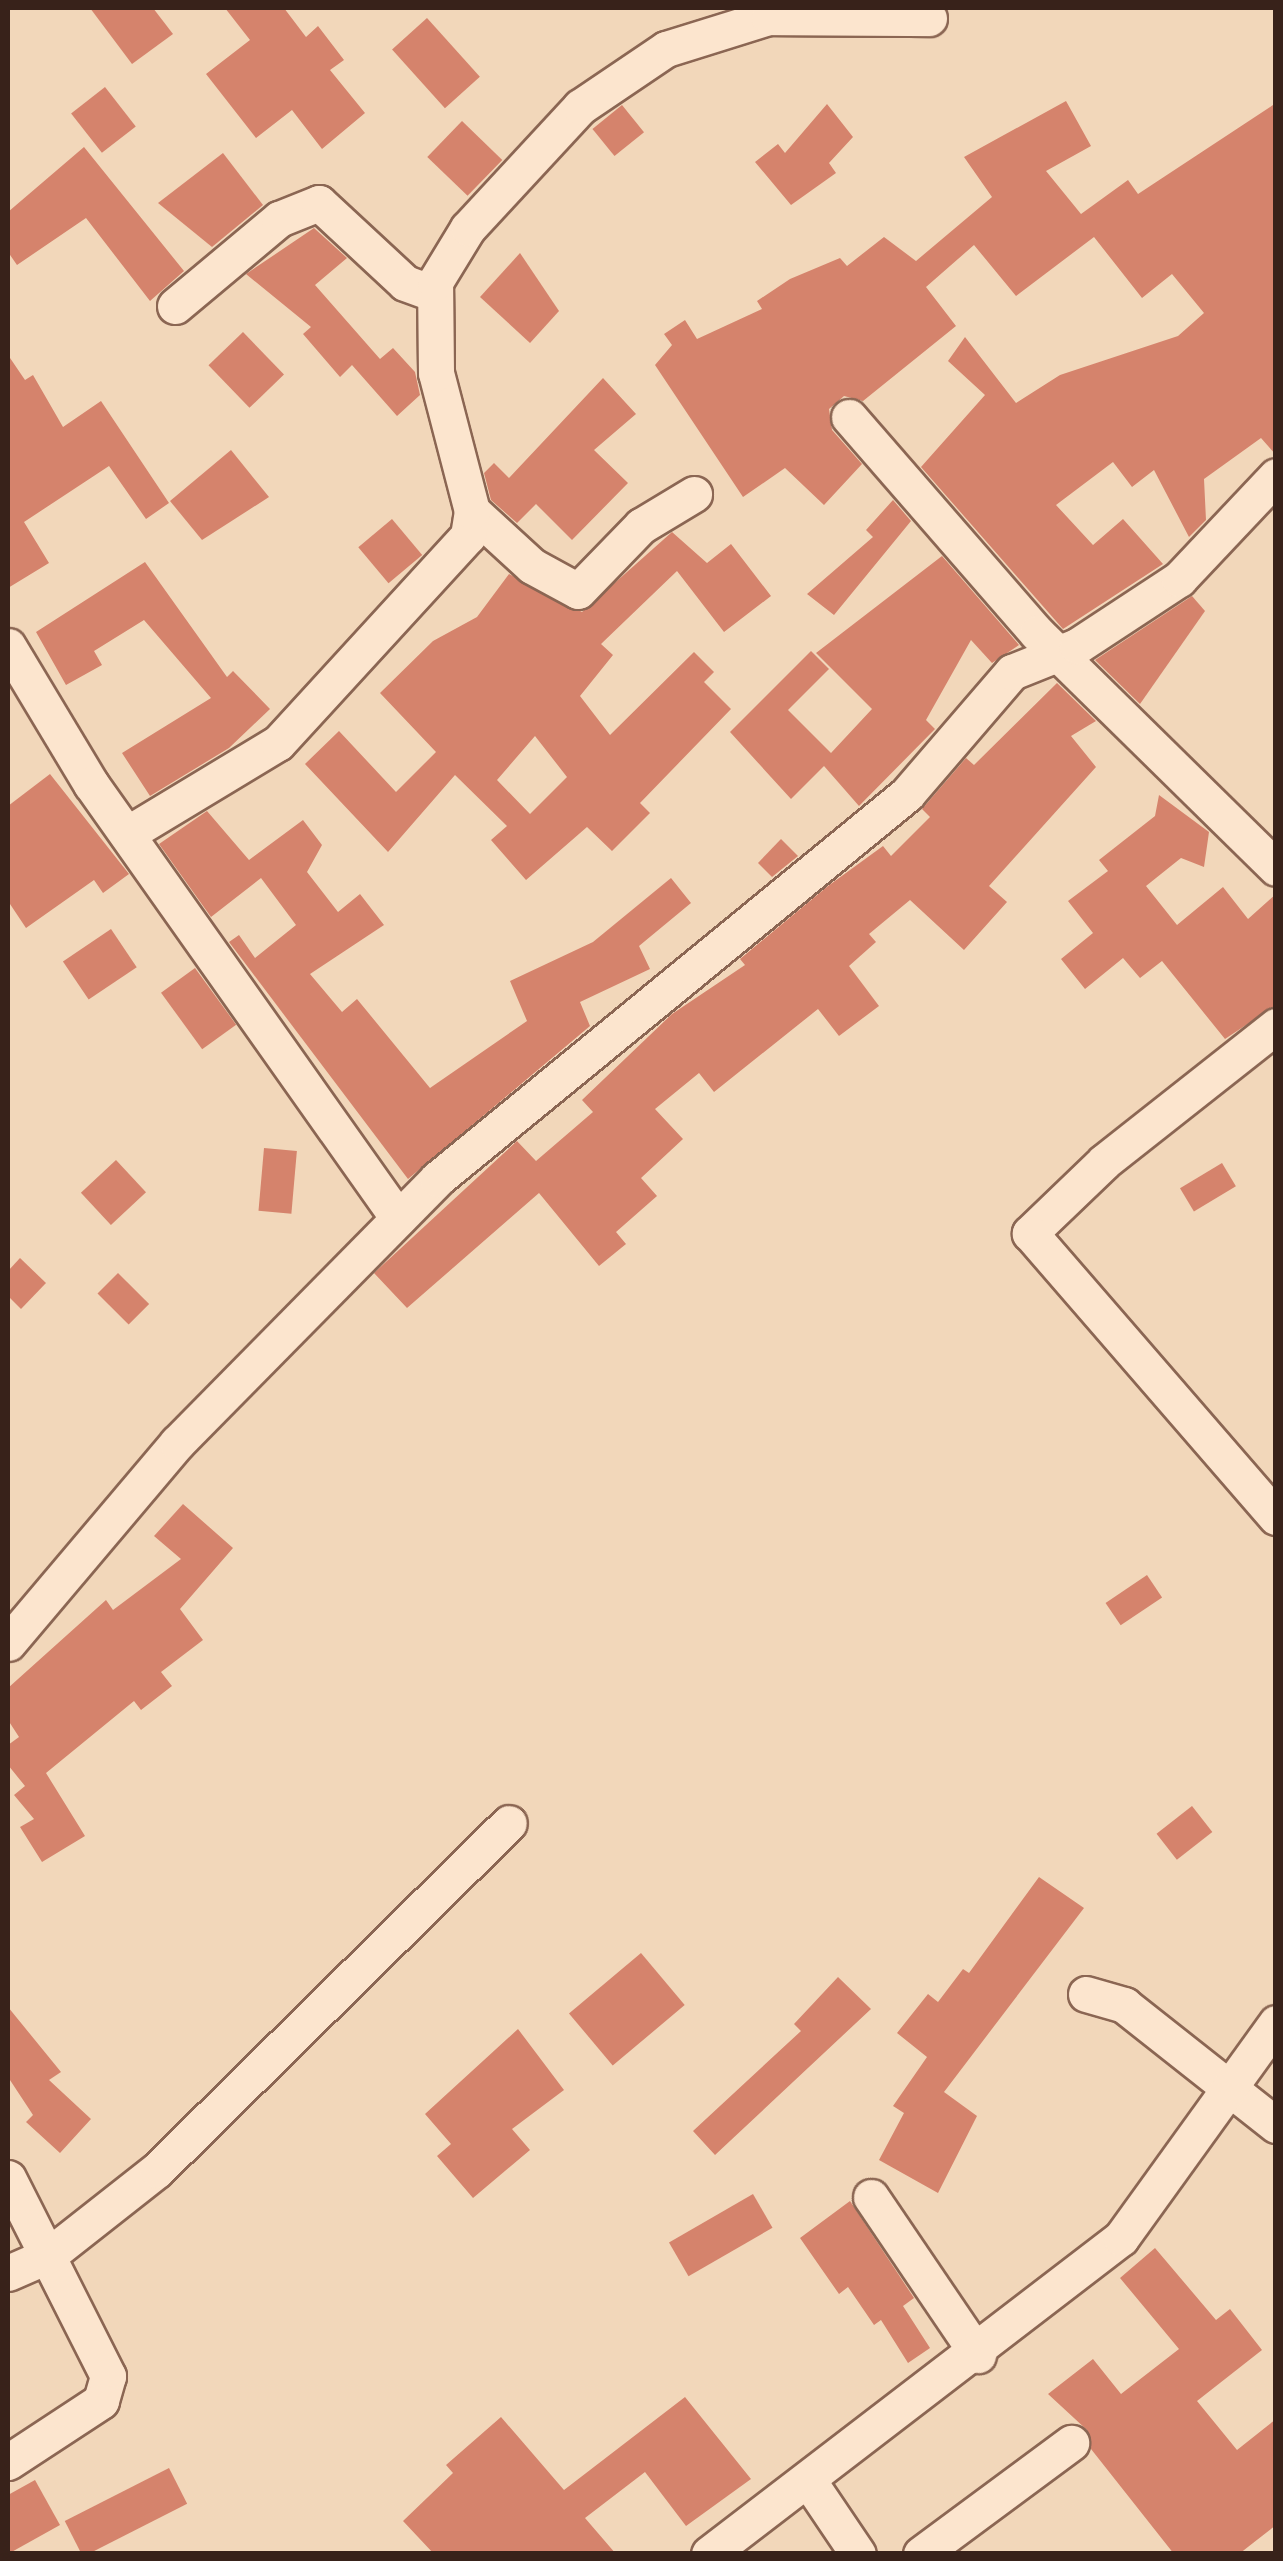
<!DOCTYPE html>
<style>
body{margin:0}
#map{position:relative;width:1283px;height:2561px;overflow:hidden;background:#f2d7ba;font-family:Georgia,serif}
div>[style]{position:absolute}
.building>*{inset:0;background:#d5836c;transform-origin:0 0}
.roads{filter:drop-shadow(2px 0 #8b6653) drop-shadow(-2px 0 #8b6653) drop-shadow(0 2px #8b6653) drop-shadow(0 -2px #8b6653)}
.minor>*{height:35px;margin:-17.5px;padding:0 17.5px;transform-origin:17.5px;border-radius:17.5px;background:#fce5ce}
span{translate:-50% -50%;white-space:nowrap;text-align:center;line-height:1.15;-webkit-text-stroke:9px #f9e2cb;paint-order:stroke}
.frame{position:absolute;inset:0;border:10px solid #38221a;pointer-events:none}
</style>
<div id="map">
<div class="building">
<i style="clip-path:polygon(90px 8px,153px 8px,173px 34px,132px 64px)"></i>
<i style="clip-path:polygon(225px 8px,284px 8px,306px 37px,318px 26px,344px 60px,330px 70px,365px 113px,322px 149px,292px 110px,256px 138px,206px 74px,250px 40px)"></i>
<i style="left:427px;top:18px;width:79px;height:47px;rotate:48deg"></i>
<i style="left:105px;top:87px;width:50px;height:43px;rotate:52deg"></i>
<i style="clip-path:polygon(1066px 101px,1091px 146px,1046px 171px,1081px 214px,1128px 180px,1138px 194px,1276px 103px,1276px 455px,1261px 438px,1204px 479px,1206px 520px,1189px 537px,1154px 470px,1132px 487px,1113px 462px,1056px 505px,1093px 545px,1123px 519px,1163px 564px,1063px 629px,921px 467px,985px 395px,948px 361px,965px 337px,1016px 403px,1060px 375px,1178px 336px,1204px 313px,1172px 274px,1142px 298px,1094px 237px,1016px 296px,974px 245px,926px 287px,956px 326px,863px 401px,844px 396px,829px 409px,832px 430px,862px 464px,824px 505px,785px 468px,743px 497px,655px 365px,672px 345px,664px 334px,685px 320px,697px 339px,762px 309px,757px 301px,790px 279px,840px 258px,847px 266px,884px 237px,916px 261px,992px 197px,964px 157px)"></i>
<i style="clip-path:polygon(827px 104px,853px 137px,829px 163px,836px 173px,791px 205px,755px 162px,778px 144px,785px 153px)"></i>
<i style="left:622px;top:105px;width:35px;height:38px;rotate:51deg"></i>
<i style="left:462px;top:121px;width:56px;height:50px;rotate:44deg"></i>
<i style="clip-path:polygon(84px 147px,184px 271px,150px 301px,86px 218px,17px 265px,8px 252px,8px 212px)"></i>
<i style="clip-path:polygon(223px 153px,263px 205px,212px 247px,158px 203px)"></i>
<i style="clip-path:polygon(314px 228px,347px 258px,315px 285px,380px 359px,393px 348px,415px 372px,420px 395px,397px 416px,352px 365px,340px 377px,303px 334px,311px 327px,246px 274px)"></i>
<i style="clip-path:polygon(520px 253px,559px 311px,530px 343px,480px 297px)"></i>
<i style="left:243px;top:332px;width:59px;height:48px;rotate:46deg"></i>
<i style="clip-path:polygon(8px 355px,25px 380px,33px 375px,63px 427px,101px 401px,169px 503px,146px 519px,109px 466px,24px 522px,49px 563px,8px 588px)"></i>
<i style="clip-path:polygon(603px 378px,636px 414px,594px 450px,628px 483px,572px 540px,536px 504px,517px 523px,491px 500px,484px 473px,494px 463px,509px 478px)"></i>
<i style="clip-path:polygon(231px 450px,269px 497px,202px 540px,170px 501px)"></i>
<i style="clip-path:polygon(893px 500px,911px 521px,834px 615px,807px 594px,873px 537px,866px 530px)"></i>
<i style="left:392px;top:519px;width:47px;height:44px;rotate:50deg"></i>
<i style="clip-path:polygon(evenodd,672px 532px,707px 563px,731px 544px,771px 596px,724px 632px,677px 571px,601px 644px,613px 655px,580px 696px,610px 735px,694px 652px,714px 672px,704px 682px,731px 709px,640px 803px,650px 813px,612px 851px,587px 827px,526px 880px,491px 840px,507px 826px,455px 775px,388px 852px,305px 764px,339px 731px,396px 792px,436px 752px,380px 693px,433px 641px,477px 617px,509px 574px,582px 612px,672px 532px,535px 736px,567px 777px,530px 814px,497px 780px,535px 736px)"></i>
<i style="clip-path:polygon(942px 556px,1019px 645px,992px 663px,971px 640px,926px 720px,935px 729px,859px 806px,824px 766px,791px 799px,730px 732px,811px 651px,829px 669px,788px 710px,831px 753px,872px 709px,816px 653px)"></i>
<i style="clip-path:polygon(145px 562px,227px 677px,233px 671px,270px 709px,229px 748px,150px 796px,122px 753px,211px 698px,144px 620px,94px 651px,102px 665px,66px 685px,36px 632px)"></i>
<i style="clip-path:polygon(1192px 596px,1205px 611px,1140px 704px,1095px 660px)"></i>
<i style="clip-path:polygon(1057px 683px,1096px 721px,1071px 736px,1096px 767px,989px 886px,1007px 902px,964px 950px,910px 900px,869px 934px,876px 942px,849px 966px,879px 1006px,839px 1036px,818px 1009px,714px 1092px,699px 1073px,655px 1109px,683px 1139px,641px 1178px,657px 1196px,616px 1232px,626px 1244px,599px 1266px,539px 1193px,407px 1308px,374px 1273px,517px 1141px,536px 1161px,593px 1112px,582px 1100px,672px 1014px,745px 965px,740px 959px,828px 886px,883px 846px,891px 856px,930px 817px,922px 809px,966px 758px,974px 765px)"></i>
<i style="clip-path:polygon(50px 774px,129px 874px,103px 893px,94px 880px,26px 928px,8px 901px,8px 806px)"></i>
<i style="clip-path:polygon(1159px 795px,1209px 832px,1204px 867px,1181px 858px,1146px 886px,1177px 925px,1223px 887px,1248px 919px,1276px 894px,1276px 1005px,1225px 1039px,1162px 961px,1140px 978px,1123px 958px,1085px 989px,1061px 959px,1093px 933px,1068px 901px,1108px 871px,1099px 860px,1155px 816px)"></i>
<i style="clip-path:polygon(207px 811px,249px 860px,303px 820px,322px 845px,307px 872px,338px 912px,360px 894px,384px 925px,310px 974px,342px 1012px,357px 999px,430px 1088px,527px 1021px,510px 981px,593px 942px,671px 878px,691px 903px,639px 946px,650px 969px,580px 1002px,590px 1026px,408px 1179px,229px 942px,239px 935px,255px 958px,296px 925px,261px 878px,211px 917px,159px 844px)"></i>
<i style="clip-path:polygon(781px 839px,798px 856px,772px 877px,758px 863px)"></i>
<i style="left:111px;top:929px;width:46px;height:58px;rotate:56deg"></i>
<i style="left:195px;top:968px;width:70px;height:42px;rotate:54deg"></i>
<i style="left:264px;top:1148px;width:33px;height:63px;rotate:5deg"></i>
<i style="left:116px;top:1160px;width:44px;height:48px;rotate:47deg"></i>
<i style="left:1222px;top:1163px;width:27px;height:49px;rotate:59deg"></i>
<i style="clip-path:polygon(20px 1258px,46px 1283px,21px 1309px,8px 1296px,8px 1271px)"></i>
<i style="left:118px;top:1273px;width:44px;height:29px;rotate:45deg"></i>
<i style="clip-path:polygon(183px 1504px,233px 1548px,180px 1609px,203px 1640px,161px 1672px,172px 1686px,141px 1710px,134px 1701px,46px 1773px,85px 1836px,42px 1862px,20px 1827px,34px 1819px,14px 1795px,25px 1786px,8px 1765px,8px 1745px,19px 1737px,8px 1720px,8px 1688px,106px 1600px,113px 1610px,181px 1559px,154px 1536px)"></i>
<i style="left:1147px;top:1575px;width:27px;height:50px;rotate:56deg"></i>
<i style="left:1192px;top:1806px;width:33px;height:45px;rotate:52deg"></i>
<i style="clip-path:polygon(1039px 1877px,1084px 1908px,944px 2092px,977px 2116px,938px 2193px,879px 2160px,904px 2113px,893px 2106px,927px 2057px,897px 2033px,928px 1994px,938px 2002px,963px 1969px,969px 1973px)"></i>
<i style="left:641px;top:1953px;width:68px;height:94px;rotate:50deg"></i>
<i style="clip-path:polygon(838px 1977px,871px 2009px,715px 2155px,693px 2131px,801px 2031px,794px 2024px)"></i>
<i style="clip-path:polygon(8px 2007px,61px 2072px,49px 2080px,91px 2119px,60px 2153px,26px 2122px,33px 2115px,8px 2077px)"></i>
<i style="clip-path:polygon(518px 2029px,564px 2090px,512px 2129px,530px 2150px,473px 2198px,437px 2156px,451px 2144px,425px 2114px)"></i>
<i style="left:753px;top:2194px;width:39px;height:97px;rotate:60deg"></i>
<i style="clip-path:polygon(850px 2201px,914px 2298px,903px 2306px,930px 2348px,908px 2363px,881px 2320px,874px 2325px,848px 2287px,839px 2294px,800px 2238px)"></i>
<i style="clip-path:polygon(1155px 2248px,1216px 2320px,1230px 2309px,1262px 2350px,1197px 2401px,1237px 2450px,1276px 2419px,1276px 2525px,1239px 2554px,1174px 2554px,1091px 2449px,1087px 2430px,1048px 2394px,1093px 2359px,1121px 2394px,1179px 2349px,1120px 2278px)"></i>
<i style="clip-path:polygon(685px 2397px,751px 2479px,686px 2526px,645px 2472px,585px 2518px,616px 2554px,434px 2554px,403px 2521px,453px 2473px,446px 2465px,501px 2417px,564px 2490px)"></i>
<i style="left:169px;top:2468px;width:40px;height:117px;rotate:63deg"></i>
<i style="clip-path:polygon(35px 2480px,60px 2525px,8px 2554px,8px 2495px)"></i>
</div>
<div class="roads">
<div class="minor">
<i style="left:175px;top:306px;width:136px;rotate:-39.9deg"></i>
<i style="left:279px;top:219px;width:43px;rotate:-21.8deg"></i>
<i style="left:319px;top:203px;width:117px;rotate:42.9deg"></i>
<i style="left:405px;top:283px;width:30px;rotate:20deg"></i>
<i style="left:849px;top:417px;width:286px;rotate:49deg"></i>
<i style="left:1037px;top:633px;width:335px;rotate:44.5deg"></i>
<i style="left:472px;top:511px;width:81px;rotate:42.5deg"></i>
<i style="left:532px;top:566px;width:52px;rotate:28.5deg"></i>
<i style="left:578px;top:591px;width:91px;rotate:-45.9deg"></i>
<i style="left:641px;top:526px;width:62px;rotate:-31.1deg"></i>
<i style="left:8px;top:646px;width:161px;rotate:59deg"></i>
<i style="left:91px;top:784px;width:532px;rotate:54.73deg"></i>
<i style="left:127px;top:834px;width:176px;rotate:-31.1deg"></i>
<i style="left:278px;top:743px;width:281px;rotate:-47.5deg"></i>
<i style="left:468px;top:536px;width:25px;rotate:-81deg"></i>
<i style="left:472px;top:511px;width:143px;rotate:-104.6deg"></i>
<i style="left:436px;top:373px;width:91px;rotate:-90.6deg"></i>
<i style="left:435px;top:282px;width:63px;rotate:-58.6deg"></i>
<i style="left:468px;top:228px;width:165px;rotate:-47.2deg"></i>
<i style="left:580px;top:107px;width:104px;rotate:-34deg"></i>
<i style="left:666px;top:49px;width:108px;rotate:-17.3deg"></i>
<i style="left:769px;top:17px;width:160px;rotate:0.4deg"></i>
<i style="left:1276px;top:1026px;width:219px;rotate:141.7deg"></i>
<i style="left:1104px;top:1162px;width:103px;rotate:136.2deg"></i>
<i style="left:1030px;top:1233px;width:376px;rotate:49.1deg"></i>
<i style="left:8px;top:1643px;width:262px;rotate:-49.8deg"></i>
<i style="left:177px;top:1443px;width:371px;rotate:-45.4deg"></i>
<i style="left:437px;top:1179px;width:608px;rotate:-39.32deg"></i>
<i style="left:907px;top:794px;width:161px;rotate:-49.3deg"></i>
<i style="left:1012px;top:672px;width:70px;rotate:-21.8deg"></i>
<i style="left:1077px;top:646px;width:122px;rotate:-33.3deg"></i>
<i style="left:1179px;top:579px;width:141px;rotate:-46.7deg"></i>
<i style="left:1086px;top:1994px;width:40px;rotate:16deg"></i>
<i style="left:1124px;top:2005px;width:194px;rotate:38.3deg"></i>
<i style="left:8px;top:2178px;width:222px;rotate:63.2deg"></i>
<i style="left:108px;top:2376px;width:26px;rotate:106deg"></i>
<i style="left:101px;top:2401px;width:111px;rotate:146.7deg"></i>
<i style="left:871px;top:2197px;width:191px;rotate:55.9deg"></i>
<i style="left:8px;top:2273px;width:45px;rotate:-23.7deg"></i>
<i style="left:49px;top:2255px;width:137px;rotate:-38.2deg"></i>
<i style="left:157px;top:2170px;width:494px;rotate:-44.6deg"></i>
<i style="left:808px;top:2480px;width:89px;rotate:56deg"></i>
<i style="left:709px;top:2554px;width:519px;rotate:-37.49deg"></i>
<i style="left:1121px;top:2238px;width:265px;rotate:-54.2deg"></i>
<i style="left:921px;top:2554px;width:187px;rotate:-36.5deg"></i>
</div>
</div>
<div class="frame"></div>
</div>
